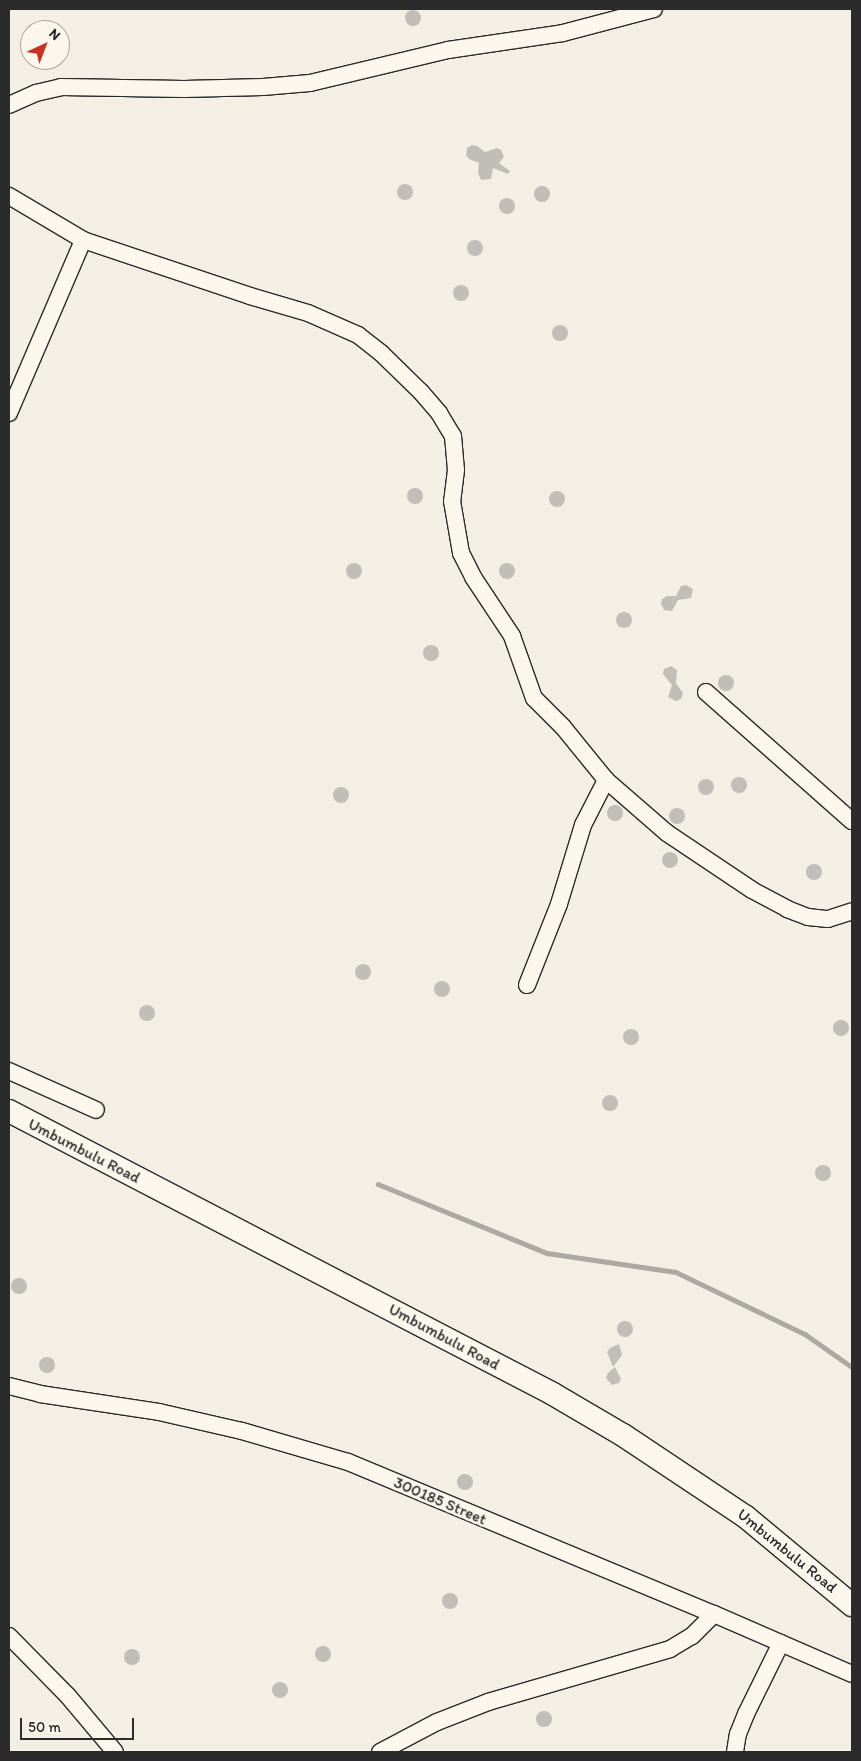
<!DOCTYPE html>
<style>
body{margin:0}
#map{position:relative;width:861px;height:1761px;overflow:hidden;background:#f3efe4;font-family:Itim,sans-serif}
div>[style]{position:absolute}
.stream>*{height:4.5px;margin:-2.25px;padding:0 2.25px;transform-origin:2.25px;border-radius:2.25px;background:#aca9a2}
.building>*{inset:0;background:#c0beb6}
.round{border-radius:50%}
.roads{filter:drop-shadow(1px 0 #2b2b2b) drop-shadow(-1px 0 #2b2b2b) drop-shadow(0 1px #2b2b2b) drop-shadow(0 -1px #2b2b2b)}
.minor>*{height:16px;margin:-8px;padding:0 8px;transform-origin:8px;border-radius:8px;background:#fbf7ec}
.secondary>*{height:22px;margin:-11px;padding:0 11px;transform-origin:11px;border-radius:11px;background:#fbf7ec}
span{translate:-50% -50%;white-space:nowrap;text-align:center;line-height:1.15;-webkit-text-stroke:5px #fbf7ec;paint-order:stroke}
.street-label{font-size:16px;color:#2b2b2b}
.frame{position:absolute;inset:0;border:10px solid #2b2b2b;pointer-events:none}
.north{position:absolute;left:20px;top:20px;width:50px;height:50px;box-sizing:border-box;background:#fbf7ec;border:1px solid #a8a59f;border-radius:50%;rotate:43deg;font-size:14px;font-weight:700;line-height:20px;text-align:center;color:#2b2b2b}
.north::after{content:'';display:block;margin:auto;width:18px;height:22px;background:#c8321e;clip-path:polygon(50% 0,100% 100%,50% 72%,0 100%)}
.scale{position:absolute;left:20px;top:1718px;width:114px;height:22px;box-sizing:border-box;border:2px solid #2b2b2b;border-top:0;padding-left:6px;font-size:15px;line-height:18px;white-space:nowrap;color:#2b2b2b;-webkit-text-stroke:4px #fbf7ec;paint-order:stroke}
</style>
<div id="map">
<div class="stream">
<i style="left:378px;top:1184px;width:183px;rotate:22.2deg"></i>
<i style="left:547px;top:1253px;width:130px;rotate:8.4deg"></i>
<i style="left:676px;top:1272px;width:143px;rotate:25.7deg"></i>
<i style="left:805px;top:1334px;width:57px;rotate:35.1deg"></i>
</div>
<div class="building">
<i class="round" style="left:405px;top:10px;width:16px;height:16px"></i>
<i style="clip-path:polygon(472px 145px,477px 146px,485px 152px,497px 148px,501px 150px,504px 157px,499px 163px,510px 171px,508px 174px,493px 168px,491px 179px,481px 180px,478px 173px,479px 163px,469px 159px,466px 155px,467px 148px)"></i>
<i class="round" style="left:397px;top:184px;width:16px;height:16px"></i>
<i class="round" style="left:534px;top:186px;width:16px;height:16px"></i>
<i class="round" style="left:499px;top:198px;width:16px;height:16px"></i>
<i class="round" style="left:467px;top:240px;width:16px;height:16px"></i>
<i class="round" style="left:453px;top:285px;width:16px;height:16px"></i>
<i class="round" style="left:552px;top:325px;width:16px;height:16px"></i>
<i class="round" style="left:407px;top:488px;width:16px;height:16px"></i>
<i class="round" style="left:549px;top:491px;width:16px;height:16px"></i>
<i class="round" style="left:346px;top:563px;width:16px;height:16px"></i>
<i class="round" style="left:499px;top:563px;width:16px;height:16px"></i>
<i style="clip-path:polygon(686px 585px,693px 589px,691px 598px,678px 600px,672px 611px,664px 610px,661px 604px,662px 599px,667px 596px,676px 596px,681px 586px)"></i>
<i class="round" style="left:616px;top:612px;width:16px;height:16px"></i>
<i class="round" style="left:423px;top:645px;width:16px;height:16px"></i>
<i style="clip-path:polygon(671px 666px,677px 670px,676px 683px,683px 693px,681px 699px,676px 701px,668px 697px,672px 685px,663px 674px,664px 669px)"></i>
<i class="round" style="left:718px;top:675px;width:16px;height:16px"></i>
<i class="round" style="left:731px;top:777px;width:16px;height:16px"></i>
<i class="round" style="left:698px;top:779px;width:16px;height:16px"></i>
<i class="round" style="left:333px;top:787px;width:16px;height:16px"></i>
<i class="round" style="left:607px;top:805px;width:16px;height:16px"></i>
<i class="round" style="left:669px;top:808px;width:16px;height:16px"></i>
<i class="round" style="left:662px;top:852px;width:16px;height:16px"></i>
<i class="round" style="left:806px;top:864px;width:16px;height:16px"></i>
<i class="round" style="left:355px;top:964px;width:16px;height:16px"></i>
<i class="round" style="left:434px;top:981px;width:16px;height:16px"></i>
<i class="round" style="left:139px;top:1005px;width:16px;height:16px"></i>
<i class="round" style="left:833px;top:1020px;width:16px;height:16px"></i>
<i class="round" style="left:623px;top:1029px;width:16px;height:16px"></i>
<i class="round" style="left:602px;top:1095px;width:16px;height:16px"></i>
<i class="round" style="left:815px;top:1165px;width:16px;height:16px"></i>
<i class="round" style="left:11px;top:1278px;width:16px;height:16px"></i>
<i class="round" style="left:617px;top:1321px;width:16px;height:16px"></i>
<i style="clip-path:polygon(619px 1344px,622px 1355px,613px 1367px,607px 1352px,610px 1348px)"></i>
<i class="round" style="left:39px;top:1357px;width:16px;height:16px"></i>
<i style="clip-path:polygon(615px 1367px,621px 1379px,619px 1383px,612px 1385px,606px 1378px,608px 1373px)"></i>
<i class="round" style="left:457px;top:1474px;width:16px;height:16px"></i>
<i class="round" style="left:442px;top:1593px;width:16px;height:16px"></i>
<i class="round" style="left:315px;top:1646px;width:16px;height:16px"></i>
<i class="round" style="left:124px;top:1649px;width:16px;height:16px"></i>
<i class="round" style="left:272px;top:1682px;width:16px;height:16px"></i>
<i class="round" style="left:536px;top:1711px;width:16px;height:16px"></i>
</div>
<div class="roads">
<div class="minor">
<i style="left:9px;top:105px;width:30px;rotate:-24deg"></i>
<i style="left:36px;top:93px;width:26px;rotate:-13deg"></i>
<i style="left:61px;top:87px;width:123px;rotate:0.9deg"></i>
<i style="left:184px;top:89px;width:79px;rotate:-1.5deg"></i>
<i style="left:263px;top:87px;width:47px;rotate:-4.9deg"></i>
<i style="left:310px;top:83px;width:142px;rotate:-13.4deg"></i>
<i style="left:448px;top:50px;width:116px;rotate:-8.4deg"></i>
<i style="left:563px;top:33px;width:94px;rotate:-14.8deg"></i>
<i style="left:9px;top:196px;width:86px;rotate:30.7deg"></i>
<i style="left:83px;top:240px;width:176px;rotate:18.5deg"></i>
<i style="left:250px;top:296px;width:60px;rotate:16.3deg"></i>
<i style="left:308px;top:313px;width:55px;rotate:23.7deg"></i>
<i style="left:358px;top:335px;width:29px;rotate:38deg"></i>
<i style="left:381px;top:353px;width:56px;rotate:44.3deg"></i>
<i style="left:421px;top:392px;width:28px;rotate:49deg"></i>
<i style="left:439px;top:413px;width:27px;rotate:59deg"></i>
<i style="left:453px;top:436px;width:34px;rotate:85deg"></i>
<i style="left:456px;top:470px;width:31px;rotate:97deg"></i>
<i style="left:452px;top:501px;width:53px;rotate:80.2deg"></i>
<i style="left:461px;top:553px;width:27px;rotate:63deg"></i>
<i style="left:473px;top:577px;width:71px;rotate:56.5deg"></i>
<i style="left:512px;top:636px;width:66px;rotate:70.5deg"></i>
<i style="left:534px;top:698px;width:41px;rotate:45deg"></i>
<i style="left:563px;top:727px;width:68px;rotate:50.9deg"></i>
<i style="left:606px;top:780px;width:81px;rotate:41deg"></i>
<i style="left:667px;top:833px;width:102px;rotate:33.8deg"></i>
<i style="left:752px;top:890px;width:40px;rotate:28deg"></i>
<i style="left:787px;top:909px;width:22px;rotate:21deg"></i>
<i style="left:808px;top:917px;width:20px;rotate:6deg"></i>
<i style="left:828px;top:919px;width:25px;rotate:-18deg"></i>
<i style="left:9px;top:413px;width:188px;rotate:-66.8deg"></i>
<i style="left:706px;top:692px;width:195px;rotate:41.5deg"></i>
<i style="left:527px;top:985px;width:87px;rotate:-68.4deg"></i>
<i style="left:559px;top:904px;width:83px;rotate:-73.1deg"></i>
<i style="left:583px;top:825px;width:51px;rotate:-62.9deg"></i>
<i style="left:9px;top:1071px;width:95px;rotate:24.1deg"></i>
<i style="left:9px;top:1386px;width:32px;rotate:14deg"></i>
<i style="left:40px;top:1394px;width:120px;rotate:8.6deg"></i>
<i style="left:159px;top:1412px;width:85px;rotate:12.9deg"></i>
<i style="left:242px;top:1431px;width:110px;rotate:16.3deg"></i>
<i style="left:348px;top:1462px;width:396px;rotate:22.6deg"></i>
<i style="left:714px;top:1614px;width:150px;rotate:23.5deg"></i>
<i style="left:9px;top:1636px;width:84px;rotate:45.5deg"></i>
<i style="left:68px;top:1696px;width:73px;rotate:50deg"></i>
<i style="left:380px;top:1752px;width:64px;rotate:-27.8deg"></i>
<i style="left:437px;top:1722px;width:55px;rotate:-21.4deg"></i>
<i style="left:488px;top:1702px;width:190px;rotate:-16.2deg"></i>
<i style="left:670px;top:1649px;width:26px;rotate:-31deg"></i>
<i style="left:692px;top:1636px;width:31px;rotate:-45deg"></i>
<i style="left:735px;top:1752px;width:18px;rotate:-81deg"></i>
<i style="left:738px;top:1734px;width:22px;rotate:-68deg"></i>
<i style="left:746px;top:1714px;width:79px;rotate:-63.8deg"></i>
</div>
<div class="secondary">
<i style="left:9px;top:1111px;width:613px;rotate:27.48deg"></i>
<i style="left:553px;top:1394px;width:81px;rotate:30.4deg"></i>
<i style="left:623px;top:1435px;width:148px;rotate:33.7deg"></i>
<i style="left:746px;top:1517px;width:138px;rotate:39.7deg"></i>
</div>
</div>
<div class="street-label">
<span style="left:84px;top:1151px;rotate:27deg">Umbumbulu Road</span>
<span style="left:444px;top:1337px;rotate:28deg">Umbumbulu Road</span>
<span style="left:440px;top:1501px;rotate:23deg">300185 Street</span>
<span style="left:787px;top:1551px;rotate:39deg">Umbumbulu Road</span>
</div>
<div class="frame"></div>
<div class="north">N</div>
<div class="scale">50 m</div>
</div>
